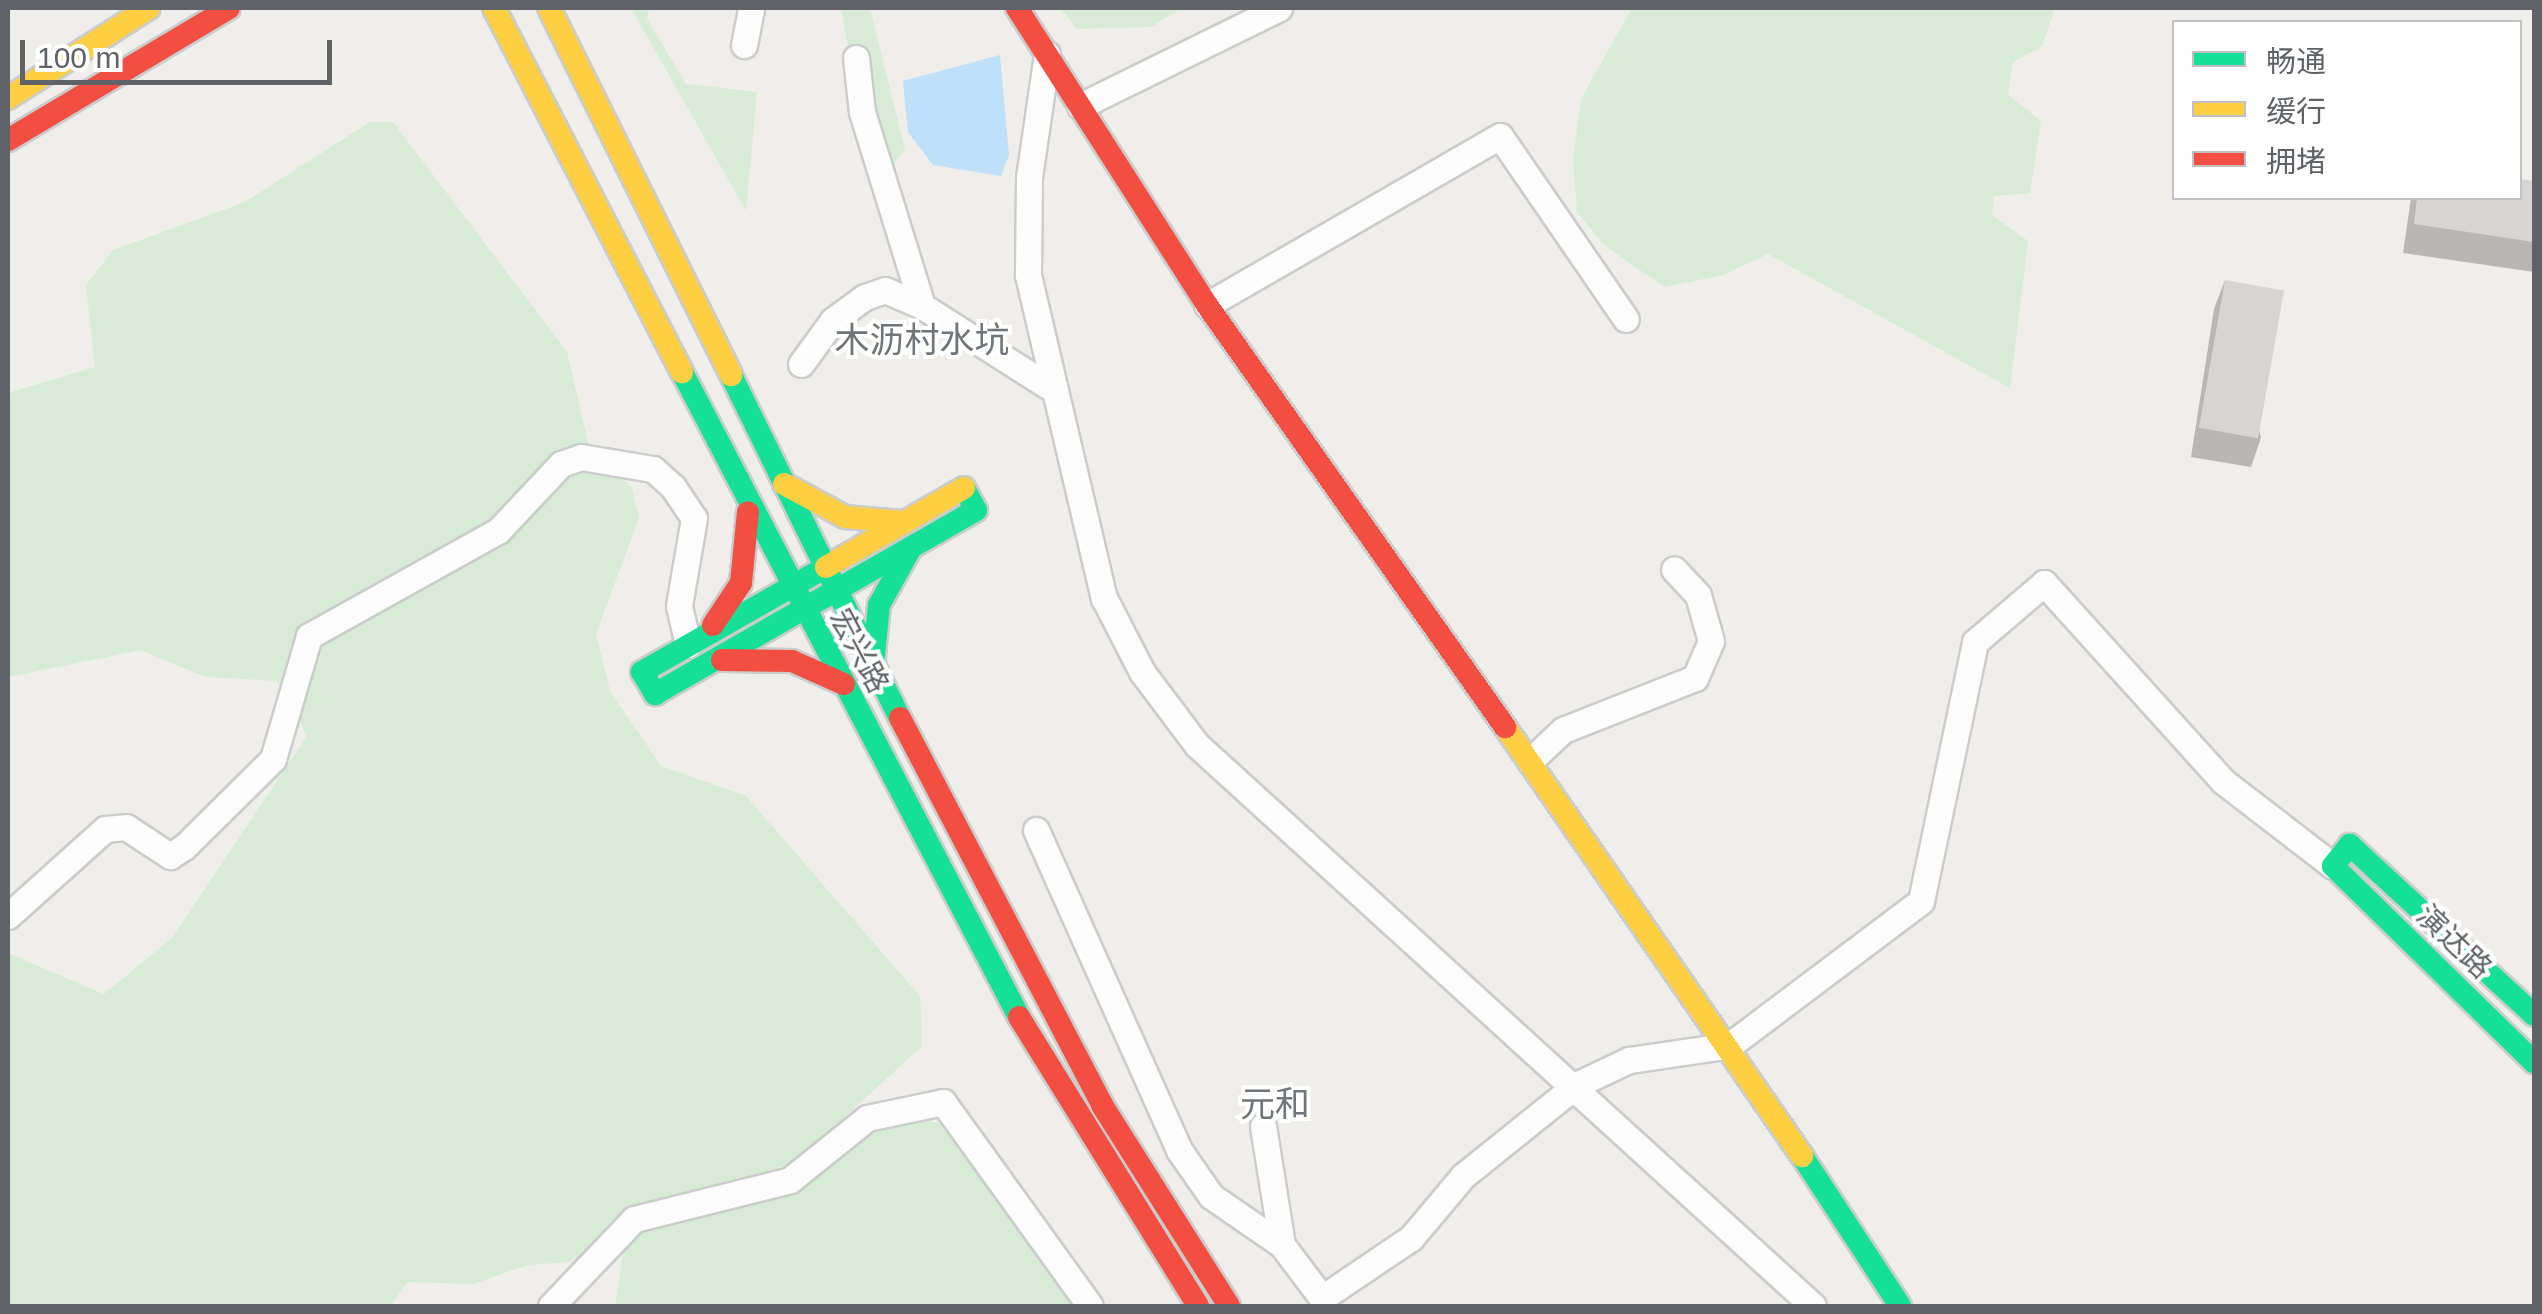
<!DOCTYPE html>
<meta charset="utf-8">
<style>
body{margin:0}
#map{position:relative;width:2542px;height:1314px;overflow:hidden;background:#efeeea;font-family:Helvetica,"Noto Sans SC",sans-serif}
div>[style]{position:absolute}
.green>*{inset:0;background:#d8ebd6}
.water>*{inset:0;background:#bfe0f9}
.roads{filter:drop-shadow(2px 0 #cbcccc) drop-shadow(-2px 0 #cbcccc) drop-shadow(0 2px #cbcccc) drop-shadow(0 -2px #cbcccc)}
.street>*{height:25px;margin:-12.5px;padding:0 12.5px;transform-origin:12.5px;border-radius:12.5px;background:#fdfcfc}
.fast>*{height:22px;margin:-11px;padding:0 11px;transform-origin:11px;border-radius:11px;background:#16e098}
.slow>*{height:22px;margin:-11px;padding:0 11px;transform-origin:11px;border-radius:11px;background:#ffcf43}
.jam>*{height:22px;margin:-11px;padding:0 11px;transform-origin:11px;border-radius:11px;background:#f24e42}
.wall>*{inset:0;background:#b8b7b5}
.building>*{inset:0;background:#d6d5d3;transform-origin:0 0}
span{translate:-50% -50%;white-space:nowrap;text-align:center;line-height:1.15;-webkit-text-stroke:8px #fff;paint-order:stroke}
.street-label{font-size:30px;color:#5f6368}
.quarter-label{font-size:35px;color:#70757a}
.frame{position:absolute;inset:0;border:10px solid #5f6368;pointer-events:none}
.legend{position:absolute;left:2172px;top:20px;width:350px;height:180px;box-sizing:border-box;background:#fff;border:2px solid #bfc1c3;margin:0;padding:12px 18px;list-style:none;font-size:30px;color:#5f6368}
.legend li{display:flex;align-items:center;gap:20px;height:50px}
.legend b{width:50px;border:2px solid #bfc1c3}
.scale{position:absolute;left:20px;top:40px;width:312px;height:45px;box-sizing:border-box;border:5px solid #5f6368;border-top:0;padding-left:12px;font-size:30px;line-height:35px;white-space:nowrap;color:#5f6368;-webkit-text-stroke:8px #fff;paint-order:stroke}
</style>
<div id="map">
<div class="green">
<i style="clip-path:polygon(631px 8px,649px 8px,647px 19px,686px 84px,757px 92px,746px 211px)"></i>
<i style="clip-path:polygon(841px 8px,870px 8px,905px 149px,894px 165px,870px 170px)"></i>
<i style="clip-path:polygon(1060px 8px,1182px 8px,1151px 27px,1077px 29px)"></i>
<i style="clip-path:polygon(1632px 8px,2055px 8px,2042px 46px,2013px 62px,2008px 95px,2041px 121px,2030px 193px,1994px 196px,1992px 215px,2028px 241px,2010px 388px,1768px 254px,1723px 275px,1664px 287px,1604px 245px,1577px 212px,1573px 161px,1581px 99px)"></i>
<i style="clip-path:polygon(370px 122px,393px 122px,567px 352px,588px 442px,632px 488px,639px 518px,596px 634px,610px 691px,661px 766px,746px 796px,920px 996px,922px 1046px,798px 1160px,606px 1236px,570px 1262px,527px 1265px,474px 1284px,407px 1282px,391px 1306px,8px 1306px,8px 953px,104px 994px,172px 938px,307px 736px,277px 681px,205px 677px,141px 650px,8px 677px,8px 393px,95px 367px,86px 285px,113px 250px,245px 202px)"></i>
<i style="clip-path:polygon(910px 1117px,942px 1124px,1074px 1306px,615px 1306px,624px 1248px,662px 1217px,810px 1180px,859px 1140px)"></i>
</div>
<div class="water">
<i style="clip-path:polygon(1000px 55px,1009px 155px,1001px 176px,933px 165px,908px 132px,903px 81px)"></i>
</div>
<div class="roads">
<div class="street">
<i style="left:744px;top:45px;width:38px;rotate:-79deg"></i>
<i style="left:1047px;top:54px;width:124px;rotate:98.3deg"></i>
<i style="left:1029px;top:177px;width:98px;rotate:90.6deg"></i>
<i style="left:1028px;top:275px;width:332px;rotate:76.8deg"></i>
<i style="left:1104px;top:598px;width:83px;rotate:62.8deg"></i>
<i style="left:1142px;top:672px;width:91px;rotate:53deg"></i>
<i style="left:1197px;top:745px;width:833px;rotate:42.32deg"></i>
<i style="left:856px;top:58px;width:54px;rotate:83.7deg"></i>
<i style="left:862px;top:112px;width:203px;rotate:72.8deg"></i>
<i style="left:922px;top:306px;width:149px;rotate:32.4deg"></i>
<i style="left:1080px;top:106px;width:222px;rotate:-26.2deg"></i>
<i style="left:1207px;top:305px;width:338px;rotate:-30deg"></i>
<i style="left:1500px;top:136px;width:222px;rotate:55.5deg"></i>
<i style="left:801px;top:364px;width:54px;rotate:-54deg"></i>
<i style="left:833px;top:320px;width:39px;rotate:-36deg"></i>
<i style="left:865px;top:297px;width:21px;rotate:-19deg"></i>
<i style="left:885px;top:290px;width:40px;rotate:23.4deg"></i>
<i style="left:1530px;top:761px;width:45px;rotate:-43.2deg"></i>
<i style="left:1563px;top:730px;width:142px;rotate:-21.5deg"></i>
<i style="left:1695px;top:678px;width:40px;rotate:-66.6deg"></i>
<i style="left:1711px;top:641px;width:48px;rotate:-105.8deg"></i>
<i style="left:1698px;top:595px;width:35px;rotate:-133deg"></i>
<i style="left:1036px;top:830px;width:350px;rotate:65.9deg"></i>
<i style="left:1179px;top:1150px;width:56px;rotate:55.2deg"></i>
<i style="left:1211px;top:1196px;width:86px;rotate:34.6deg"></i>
<i style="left:1282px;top:1245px;width:66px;rotate:53deg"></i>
<i style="left:1322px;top:1298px;width:107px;rotate:-34deg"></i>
<i style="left:1411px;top:1238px;width:81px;rotate:-50deg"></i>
<i style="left:1463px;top:1176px;width:145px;rotate:-38.8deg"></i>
<i style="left:1576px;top:1085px;width:59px;rotate:-25.3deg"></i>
<i style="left:1629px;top:1060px;width:102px;rotate:-8.4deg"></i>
<i style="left:1730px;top:1045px;width:239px;rotate:-37deg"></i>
<i style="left:1921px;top:901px;width:265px;rotate:-78.2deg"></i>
<i style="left:1975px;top:642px;width:91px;rotate:-40.5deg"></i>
<i style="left:2044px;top:583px;width:268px;rotate:47.9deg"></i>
<i style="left:2224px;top:782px;width:138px;rotate:37.6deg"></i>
<i style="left:8px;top:916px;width:130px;rotate:-41.9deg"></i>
<i style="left:105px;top:829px;width:21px;rotate:-5deg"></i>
<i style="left:126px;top:827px;width:53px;rotate:33.4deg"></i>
<i style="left:170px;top:856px;width:17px;rotate:-33deg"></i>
<i style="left:184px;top:847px;width:125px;rotate:-44.7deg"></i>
<i style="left:273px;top:759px;width:128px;rotate:-73.7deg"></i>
<i style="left:309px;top:636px;width:216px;rotate:-29.1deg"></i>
<i style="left:498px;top:531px;width:92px;rotate:-46.8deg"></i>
<i style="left:561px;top:464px;width:21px;rotate:-19deg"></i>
<i style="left:581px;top:457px;width:73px;rotate:9.5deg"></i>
<i style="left:653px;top:469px;width:27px;rotate:42deg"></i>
<i style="left:673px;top:487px;width:37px;rotate:56deg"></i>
<i style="left:694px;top:518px;width:89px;rotate:99.7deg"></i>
<i style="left:679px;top:606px;width:40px;rotate:77deg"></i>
<i style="left:1263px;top:1126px;width:121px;rotate:80.9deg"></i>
<i style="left:551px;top:1306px;width:120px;rotate:-46.3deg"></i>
<i style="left:634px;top:1219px;width:161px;rotate:-14deg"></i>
<i style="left:790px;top:1180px;width:99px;rotate:-38.8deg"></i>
<i style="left:867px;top:1118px;width:78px;rotate:-11.9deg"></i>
<i style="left:943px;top:1102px;width:251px;rotate:54.2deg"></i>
</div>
<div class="fast">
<i style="left:682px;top:372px;width:728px;rotate:62.41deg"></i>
<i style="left:731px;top:375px;width:382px;rotate:63.8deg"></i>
<i style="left:826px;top:567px;width:212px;rotate:150.3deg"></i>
<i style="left:642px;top:672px;width:26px;rotate:59deg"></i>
<i style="left:655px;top:694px;width:370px;rotate:-29.8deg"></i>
<i style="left:976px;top:510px;width:25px;rotate:-119deg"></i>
<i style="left:873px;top:665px;width:60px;rotate:-84.3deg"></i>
<i style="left:879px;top:605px;width:62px;rotate:-60.9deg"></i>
<i style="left:2534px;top:1015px;width:251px;rotate:-137.3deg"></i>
<i style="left:2350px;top:845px;width:27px;rotate:129deg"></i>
<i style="left:2333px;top:866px;width:281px;rotate:44.3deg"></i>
<i style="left:1802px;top:1156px;width:179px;rotate:56.8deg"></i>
</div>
<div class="slow">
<i style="left:494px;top:8px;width:410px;rotate:62.7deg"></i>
<i style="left:549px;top:8px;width:410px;rotate:63.6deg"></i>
<i style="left:8px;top:98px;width:167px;rotate:-32.6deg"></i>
<i style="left:784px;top:484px;width:69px;rotate:28.4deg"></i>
<i style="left:845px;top:517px;width:58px;rotate:4.9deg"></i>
<i style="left:826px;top:567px;width:159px;rotate:-29.8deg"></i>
<i style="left:1505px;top:727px;width:522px;rotate:55.3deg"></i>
</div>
<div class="jam">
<i style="left:1017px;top:8px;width:353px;rotate:57.4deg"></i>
<i style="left:1207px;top:305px;width:517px;rotate:54.77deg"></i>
<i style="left:8px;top:140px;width:257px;rotate:-30.8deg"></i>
<i style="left:713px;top:625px;width:50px;rotate:-56.3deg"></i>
<i style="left:741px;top:583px;width:71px;rotate:-84.4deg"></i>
<i style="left:722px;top:660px;width:70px;rotate:0.8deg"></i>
<i style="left:792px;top:661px;width:57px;rotate:23.9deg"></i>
<i style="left:900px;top:718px;width:437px;rotate:62.4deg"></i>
<i style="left:1102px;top:1105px;width:238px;rotate:57.7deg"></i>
<i style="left:1019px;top:1017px;width:340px;rotate:58.2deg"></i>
</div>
</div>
<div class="wall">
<i style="clip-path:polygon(2534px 181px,2534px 272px,2403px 253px,2411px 198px,2520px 198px)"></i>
<i style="clip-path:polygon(2225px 280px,2261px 438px,2251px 467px,2191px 457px,2214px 309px)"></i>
</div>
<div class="building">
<i style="clip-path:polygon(2520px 179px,2534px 181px,2534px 242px,2414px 224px,2417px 198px,2520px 198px)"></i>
<i style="left:2225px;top:280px;width:60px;height:150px;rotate:10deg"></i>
</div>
<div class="street-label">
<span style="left:859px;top:651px;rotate:62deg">宏兴路</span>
<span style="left:2454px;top:942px;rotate:44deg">演达路</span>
</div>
<div class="quarter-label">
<span style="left:922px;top:340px">木沥村水坑</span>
<span style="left:1275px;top:1104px">元和</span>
</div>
<div class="frame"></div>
<ul class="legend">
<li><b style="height:12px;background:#16e098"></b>畅通</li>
<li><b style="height:12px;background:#ffcf43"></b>缓行</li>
<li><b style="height:12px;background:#f24e42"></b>拥堵</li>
</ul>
<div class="scale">100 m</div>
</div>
